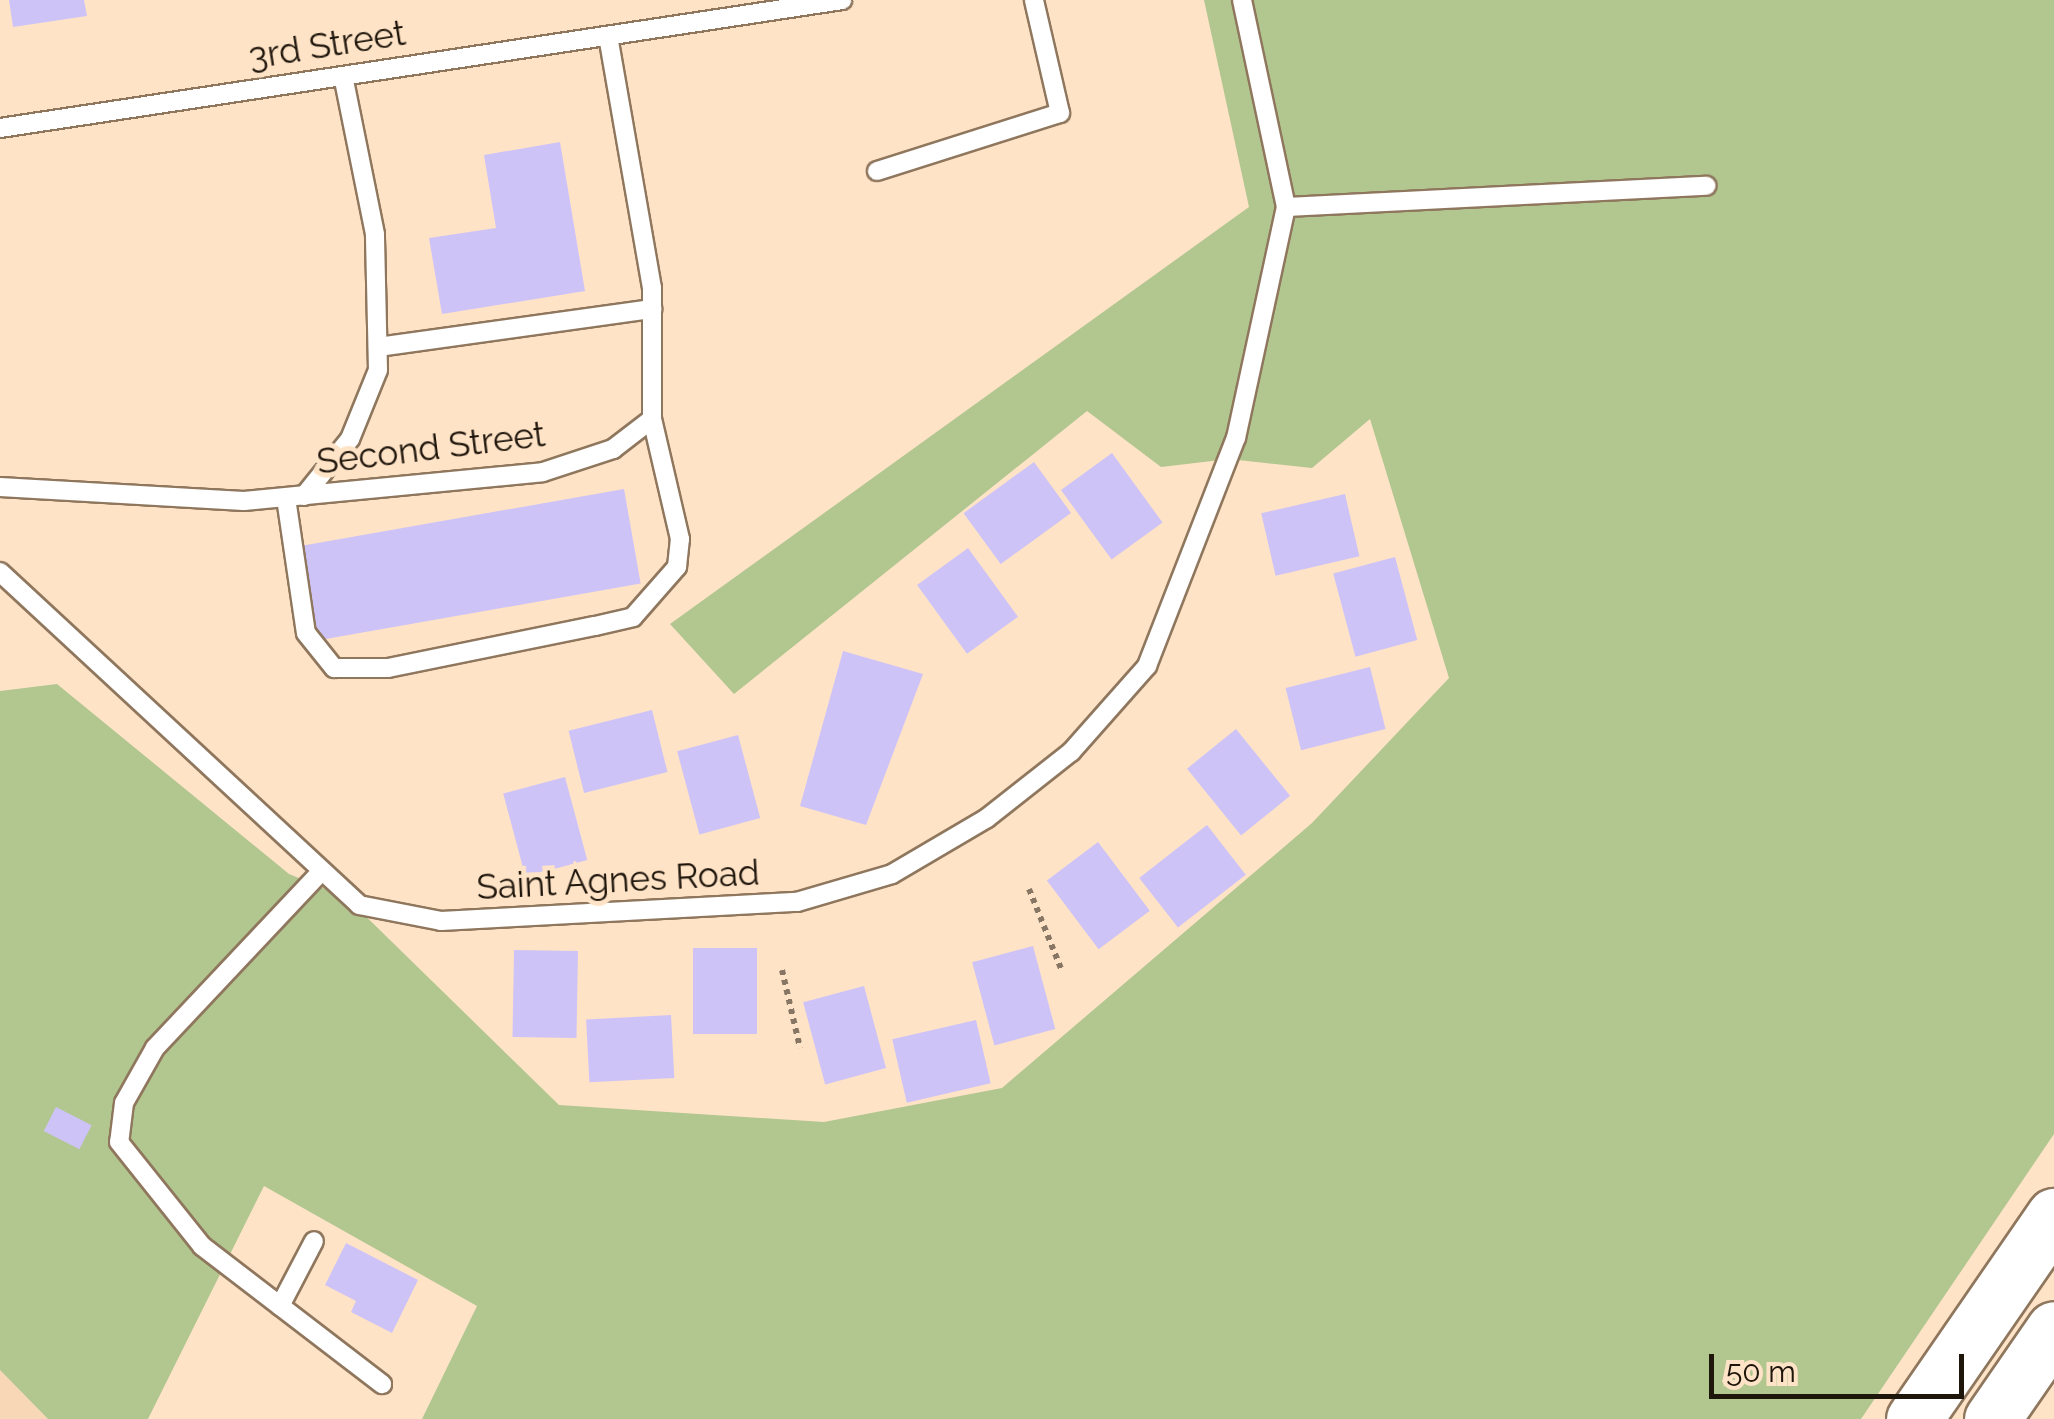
<!DOCTYPE html>
<style>
body{margin:0}
#map{position:relative;width:2054px;height:1419px;overflow:hidden;background:#fee3c7;font-family:Raleway,sans-serif}
div>[style]{position:absolute}
.built>*{inset:0;background:#f7d7b6}
.green>*{inset:0;background:#b2c690}
.building>*{inset:0;background:#cec3f7;transform-origin:0 0}
.path>*{height:6px;margin-top:-3px;transform-origin:0;background:repeating-linear-gradient(90deg,#877663 0 5px,transparent 0 10px)}
.roads{filter:drop-shadow(2px 0 #8f775e) drop-shadow(-2px 0 #8f775e) drop-shadow(0 2px #8f775e) drop-shadow(0 -2px #8f775e)}
.service>*{height:18px;margin:-9px;padding:0 9px;transform-origin:9px;border-radius:9px;background:#fff}
.motorway>*{height:55px;margin:-27.5px;padding:0 27.5px;transform-origin:27.5px;border-radius:27.5px;background:#fff}
span{translate:-50% -50%;white-space:nowrap;text-align:center;line-height:1.15;-webkit-text-stroke:10px #fee3c7;paint-order:stroke}
.street-label{font-size:35px;color:#1e150b}
.scale{position:absolute;left:1709px;top:1354px;width:255px;height:45px;box-sizing:border-box;border:5px solid #1e150b;border-top:0;padding-left:12px;font-size:30px;line-height:35px;white-space:nowrap;color:#1e150b;-webkit-text-stroke:8px #fee3c7;paint-order:stroke}
</style>
<div id="map">
<div class="built">
<i style="clip-path:polygon(0 1370px,48px 1419px,0 1419px)"></i>
</div>
<div class="green">
<i style="clip-path:polygon(1204px 0,2054px 0,2054px 1134px,1861px 1419px,422px 1419px,477px 1306px,264px 1186px,148px 1419px,48px 1419px,0 1370px,0 691px,57px 684px,289px 874px,347px 898px,559px 1105px,824px 1122px,1002px 1088px,1312px 823px,1449px 678px,1370px 419px,1312px 468px,1229px 459px,1161px 467px,1087px 411px,734px 694px,670px 624px,1249px 207px)"></i>
</div>
<div class="building">
<i style="clip-path:polygon(9px 0,84px 0,87px 16px,13px 27px)"></i>
<i style="clip-path:polygon(560px 142px,585px 291px,442px 314px,429px 238px,496px 228px,484px 155px)"></i>
<i style="left:1112px;top:453px;width:86px;height:63px;rotate:54deg"></i>
<i style="left:1034px;top:462px;width:63px;height:87px;rotate:54deg"></i>
<i style="left:624px;top:489px;width:96px;height:327px;rotate:80deg"></i>
<i style="left:1345px;top:494px;width:64px;height:86px;rotate:77deg"></i>
<i style="left:968px;top:548px;width:85px;height:63px;rotate:54deg"></i>
<i style="left:1395px;top:557px;width:86px;height:64px;rotate:75deg"></i>
<i style="clip-path:polygon(843px 651px,923px 674px,866px 825px,800px 806px)"></i>
<i style="left:1370px;top:667px;width:64px;height:87px;rotate:76deg"></i>
<i style="left:652px;top:710px;width:64px;height:86px;rotate:76deg"></i>
<i style="left:1236px;top:729px;width:86px;height:63px;rotate:51deg"></i>
<i style="left:738px;top:735px;width:86px;height:63px;rotate:75deg"></i>
<i style="left:565px;top:777px;width:86px;height:64px;rotate:75deg"></i>
<i style="left:1207px;top:825px;width:63px;height:86px;rotate:52deg"></i>
<i style="left:1098px;top:842px;width:86px;height:64px;rotate:53deg"></i>
<i style="left:1033px;top:946px;width:86px;height:63px;rotate:75deg"></i>
<i style="left:693px;top:948px;width:64px;height:86px"></i>
<i style="left:514px;top:950px;width:64px;height:87px;rotate:1deg"></i>
<i style="left:864px;top:986px;width:85px;height:63px;rotate:75deg"></i>
<i style="left:671px;top:1015px;width:63px;height:85px;rotate:87deg"></i>
<i style="left:976px;top:1020px;width:65px;height:86px;rotate:77deg"></i>
<i style="left:56px;top:1107px;width:40px;height:27px;rotate:27deg"></i>
<i style="clip-path:polygon(346px 1243px,418px 1280px,392px 1333px,351px 1312px,356px 1301px,325px 1285px)"></i>
</div>
<div class="path">
<i style="left:1029px;top:889px;width:88px;rotate:68.1deg"></i>
<i style="left:782px;top:970px;width:80px;rotate:77deg"></i>
</div>
<div class="roads">
<div class="service">
<i style="left:1242px;top:0;width:212px;rotate:78deg"></i>
<i style="left:0;top:128px;width:852px;rotate:-8.64deg"></i>
<i style="left:877px;top:171px;width:192px;rotate:-17.6deg"></i>
<i style="left:1060px;top:113px;width:116px;rotate:-103deg"></i>
<i style="left:378px;top:347px;width:277px;rotate:-7.9deg"></i>
<i style="left:0;top:487px;width:244px;rotate:3.3deg"></i>
<i style="left:244px;top:501px;width:300px;rotate:-5.5deg"></i>
<i style="left:543px;top:472px;width:74px;rotate:-18.2deg"></i>
<i style="left:613px;top:449px;width:49px;rotate:-37.6deg"></i>
<i style="left:652px;top:419px;width:131px;rotate:-90deg"></i>
<i style="left:652px;top:288px;width:256px;rotate:-99.9deg"></i>
<i style="left:304px;top:496px;width:73px;rotate:-51.1deg"></i>
<i style="left:350px;top:439px;width:74px;rotate:-67.9deg"></i>
<i style="left:378px;top:370px;width:136px;rotate:-91.3deg"></i>
<i style="left:375px;top:234px;width:161px;rotate:-101.4deg"></i>
<i style="left:286px;top:498px;width:136px;rotate:81.6deg"></i>
<i style="left:306px;top:633px;width:45px;rotate:51.3deg"></i>
<i style="left:334px;top:668px;width:54px"></i>
<i style="left:388px;top:668px;width:211px;rotate:-11.5deg"></i>
<i style="left:595px;top:626px;width:39px;rotate:-13deg"></i>
<i style="left:633px;top:617px;width:67px;rotate:-48.7deg"></i>
<i style="left:677px;top:567px;width:28px;rotate:-84deg"></i>
<i style="left:680px;top:539px;width:123px;rotate:-103.1deg"></i>
<i style="left:0;top:572px;width:490px;rotate:42.8deg"></i>
<i style="left:359px;top:905px;width:84px;rotate:11deg"></i>
<i style="left:441px;top:921px;width:357px;rotate:-3.1deg"></i>
<i style="left:797px;top:902px;width:99px;rotate:-16.4deg"></i>
<i style="left:892px;top:874px;width:110px;rotate:-30.5deg"></i>
<i style="left:987px;top:818px;width:107px;rotate:-38.2deg"></i>
<i style="left:1071px;top:752px;width:115px;rotate:-48.5deg"></i>
<i style="left:1147px;top:666px;width:245px;rotate:-68.7deg"></i>
<i style="left:1236px;top:438px;width:236px;rotate:-77.8deg"></i>
<i style="left:1286px;top:207px;width:421px;rotate:-2.9deg"></i>
<i style="left:318px;top:875px;width:238px;rotate:133.3deg"></i>
<i style="left:155px;top:1048px;width:63px;rotate:119.4deg"></i>
<i style="left:124px;top:1103px;width:39px;rotate:97deg"></i>
<i style="left:119px;top:1142px;width:133px;rotate:51.4deg"></i>
<i style="left:202px;top:1246px;width:227px;rotate:37.5deg"></i>
<i style="left:280px;top:1306px;width:73px;rotate:-62.4deg"></i>
</div>
<div class="motorway">
<i style="left:1914px;top:1419px;width:247px;rotate:-55.4deg"></i>
<i style="left:1992px;top:1419px;width:109px;rotate:-55.4deg"></i>
</div>
</div>
<div class="street-label">
<span style="left:327px;top:45px;rotate:-9deg">3rd Street</span>
<span style="left:431px;top:448px;rotate:-7deg">Second Street</span>
<span style="left:618px;top:880px;rotate:-3deg">Saint Agnes Road</span>
</div>
<div class="scale">50 m</div>
</div>
